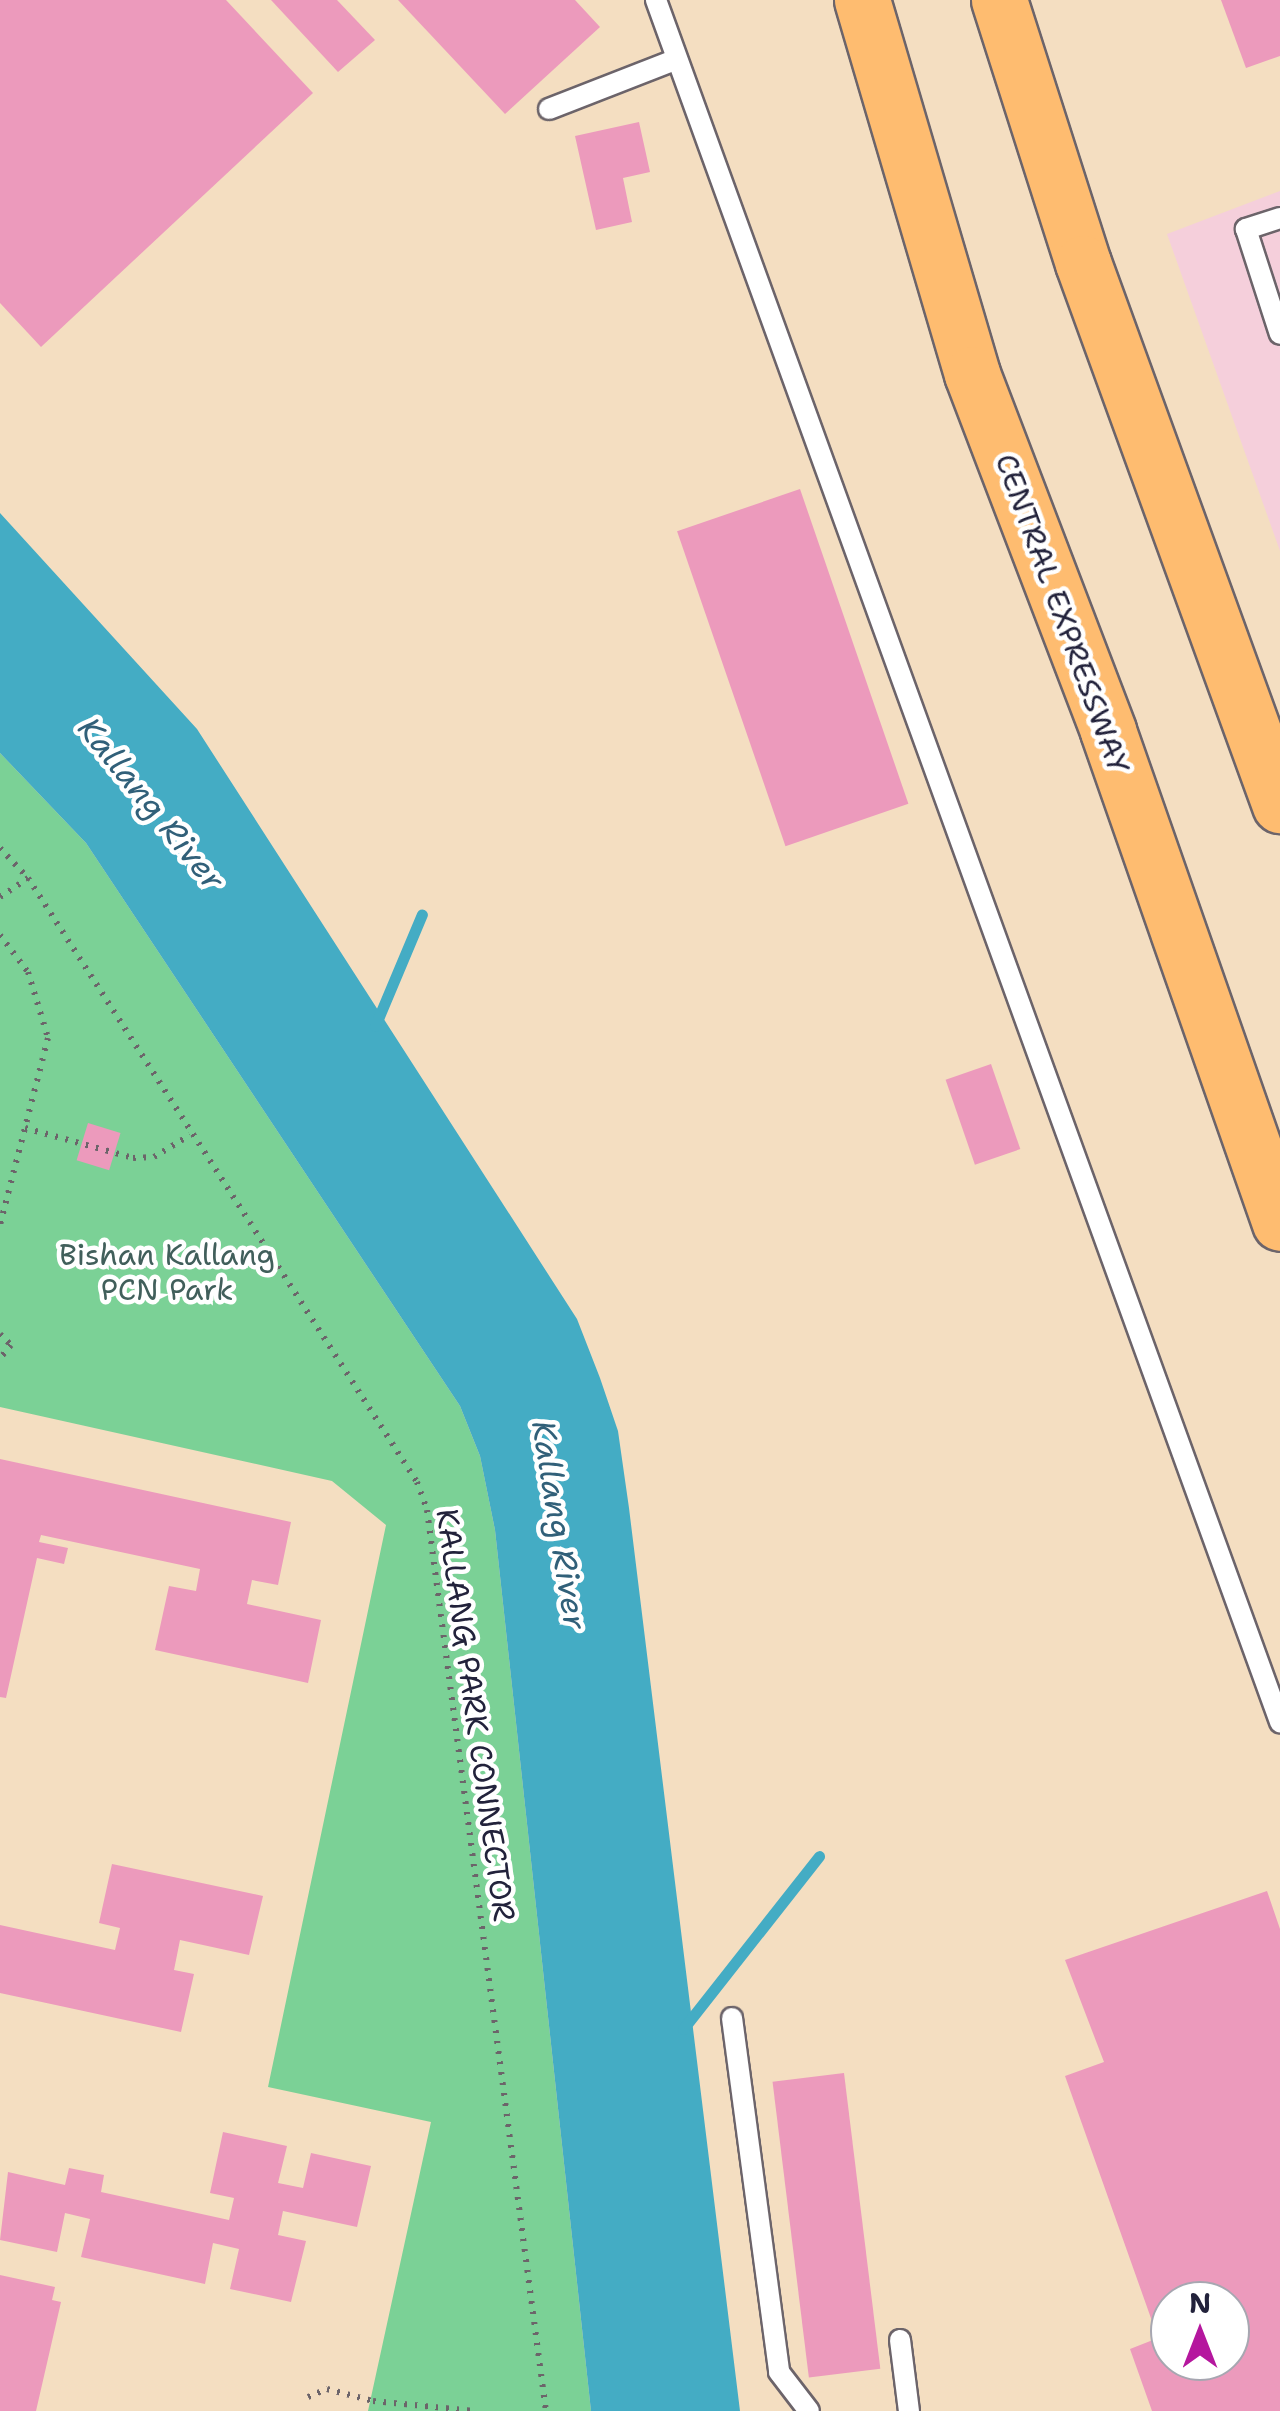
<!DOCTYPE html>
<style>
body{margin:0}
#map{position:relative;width:1280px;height:2411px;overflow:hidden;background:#f4dec1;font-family:"Shantell Sans",sans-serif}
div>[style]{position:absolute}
.built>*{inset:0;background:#f5cfdb}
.green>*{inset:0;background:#7bd196}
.water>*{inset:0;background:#44acc4}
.stream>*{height:11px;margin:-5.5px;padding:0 5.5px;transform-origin:5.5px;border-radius:5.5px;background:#44acc4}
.building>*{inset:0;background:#ec9abc;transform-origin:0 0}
.path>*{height:6px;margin-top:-3px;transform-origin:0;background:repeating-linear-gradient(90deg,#6c646a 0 2.5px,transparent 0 10.5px)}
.roads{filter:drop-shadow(2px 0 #6c646a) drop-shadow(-2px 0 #6c646a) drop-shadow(0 2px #6c646a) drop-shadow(0 -2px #6c646a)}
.lane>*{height:20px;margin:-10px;padding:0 10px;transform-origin:10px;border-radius:10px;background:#fff}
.highway>*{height:55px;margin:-27.5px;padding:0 27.5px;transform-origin:27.5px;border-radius:27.5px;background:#febc70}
span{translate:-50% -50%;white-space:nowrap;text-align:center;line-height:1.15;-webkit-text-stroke:9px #fff;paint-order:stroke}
.street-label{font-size:30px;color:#22223b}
.park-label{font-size:30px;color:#415f5b}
.water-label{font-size:32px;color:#316079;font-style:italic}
.north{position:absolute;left:1150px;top:2281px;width:100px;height:100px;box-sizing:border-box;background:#fff;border:2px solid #a7a7b1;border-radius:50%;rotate:0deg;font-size:28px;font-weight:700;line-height:40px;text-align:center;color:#22223b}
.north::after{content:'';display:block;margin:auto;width:35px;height:45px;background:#b5179e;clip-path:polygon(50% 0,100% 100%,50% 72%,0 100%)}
</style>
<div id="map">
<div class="built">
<i style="clip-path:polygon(1280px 191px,1280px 551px,1167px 234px)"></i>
</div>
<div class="green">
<i style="clip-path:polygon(0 753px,86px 843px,460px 1406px,480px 1456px,495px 1530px,591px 2411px,368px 2411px,431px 2122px,268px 2087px,386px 1525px,332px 1481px,0 1407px)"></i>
</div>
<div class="water">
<i style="clip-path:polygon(0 513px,197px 729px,577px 1319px,600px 1378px,618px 1431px,629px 1508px,740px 2411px,591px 2411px,495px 1530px,480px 1456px,460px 1406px,86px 843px,0 753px)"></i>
</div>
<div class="stream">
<i style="left:375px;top:1026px;width:121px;rotate:-67.2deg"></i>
<i style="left:683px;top:2029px;width:220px;rotate:-51.8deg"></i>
</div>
<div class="building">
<i style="clip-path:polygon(0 0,226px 0,313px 93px,41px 347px,0 303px)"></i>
<i style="clip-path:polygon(271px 0,337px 0,375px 40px,338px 72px)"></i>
<i style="clip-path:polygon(398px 0,575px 0,600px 27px,505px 114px)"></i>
<i style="clip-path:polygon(1221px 0,1280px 0,1280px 56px,1246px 68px)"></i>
<i style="clip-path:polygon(639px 122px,650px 172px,623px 178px,632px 222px,596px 230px,575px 136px)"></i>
<i style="left:800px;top:489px;width:333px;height:130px;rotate:71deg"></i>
<i style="left:991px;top:1064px;width:90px;height:48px;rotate:71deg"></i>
<i style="left:88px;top:1123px;width:34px;height:39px;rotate:17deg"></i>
<i style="clip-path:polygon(0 1459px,291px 1522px,278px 1585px,252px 1580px,247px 1604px,321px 1620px,308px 1683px,155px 1650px,169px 1586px,196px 1591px,200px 1569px,41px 1535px,39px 1542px,68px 1548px,64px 1564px,37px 1558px,6px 1698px,0 1697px)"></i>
<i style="clip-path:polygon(112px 1864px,263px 1896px,249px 1955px,180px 1940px,174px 1970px,194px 1974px,181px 2032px,0 1993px,0 1925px,115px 1950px,120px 1928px,99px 1923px)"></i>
<i style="clip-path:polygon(evenodd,1267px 1891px,1280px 1929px,1280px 2411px,1152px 2411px,1130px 2349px,1158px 2338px,1065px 2076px,1104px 2062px,1065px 1960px,1267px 1891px,1170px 2301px,1230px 2301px,1230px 2361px,1170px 2361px,1170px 2301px)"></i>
<i style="left:844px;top:2073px;width:298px;height:72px;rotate:83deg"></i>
<i style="clip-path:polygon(223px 2132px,287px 2146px,278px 2183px,303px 2188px,311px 2153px,371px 2166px,357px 2227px,283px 2211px,278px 2235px,306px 2241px,291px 2302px,230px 2289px,239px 2249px,213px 2243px,205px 2284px,81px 2257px,90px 2219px,65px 2213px,57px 2252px,0 2240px,8px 2172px,65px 2185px,69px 2168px,104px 2175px,101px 2192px,229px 2220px,234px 2198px,210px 2193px)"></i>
<i style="clip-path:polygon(0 2275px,55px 2287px,52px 2300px,61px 2302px,36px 2411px,0 2411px)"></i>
</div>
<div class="path">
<i style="left:0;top:848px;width:41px;rotate:47deg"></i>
<i style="left:28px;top:878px;width:718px;rotate:57.22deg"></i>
<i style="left:417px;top:1482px;width:30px;rotate:70deg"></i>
<i style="left:427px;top:1510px;width:909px;rotate:82.48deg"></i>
<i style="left:0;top:897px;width:34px;rotate:-34deg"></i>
<i style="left:0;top:935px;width:46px;rotate:52.9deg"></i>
<i style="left:28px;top:972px;width:69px;rotate:73.1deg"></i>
<i style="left:48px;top:1038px;width:193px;rotate:104.4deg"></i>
<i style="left:25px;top:1128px;width:112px;rotate:15.5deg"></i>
<i style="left:133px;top:1158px;width:21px;rotate:-3deg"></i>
<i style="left:154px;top:1157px;width:42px;rotate:-31.4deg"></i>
<i style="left:0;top:1334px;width:16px;rotate:45deg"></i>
<i style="left:11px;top:1345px;width:17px;rotate:130deg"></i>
<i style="left:308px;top:2397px;width:21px;rotate:-23deg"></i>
<i style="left:327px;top:2389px;width:48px;rotate:14.6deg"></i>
<i style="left:373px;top:2401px;width:102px;rotate:5.6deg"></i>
</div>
<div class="roads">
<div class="lane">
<i style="left:656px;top:0;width:1832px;rotate:70.08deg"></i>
<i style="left:549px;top:109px;width:137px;rotate:-21.3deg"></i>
<i style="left:1280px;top:218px;width:36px;rotate:162deg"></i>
<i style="left:1246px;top:229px;width:110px;rotate:72.1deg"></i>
<i style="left:732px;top:2018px;width:357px;rotate:82.4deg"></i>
<i style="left:779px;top:2372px;width:49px;rotate:52.4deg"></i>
<i style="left:900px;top:2340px;width:72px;rotate:82.8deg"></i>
</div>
<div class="highway">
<i style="left:862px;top:0;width:390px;rotate:73.6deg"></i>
<i style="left:972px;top:374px;width:382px;rotate:69.1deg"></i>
<i style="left:1108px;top:731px;width:521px;rotate:70.73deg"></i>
<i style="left:999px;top:0;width:276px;rotate:72.3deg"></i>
<i style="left:1083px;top:263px;width:577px;rotate:70.03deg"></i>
</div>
</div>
<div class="street-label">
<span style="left:1062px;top:614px;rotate:70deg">CENTRAL EXPRESSWAY</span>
<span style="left:475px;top:1715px;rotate:82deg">KALLANG PARK CONNECTOR</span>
</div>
<div class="park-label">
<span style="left:167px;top:1272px">Bishan Kallang<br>PCN Park</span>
</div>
<div class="water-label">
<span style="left:151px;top:804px;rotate:51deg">Kallang River</span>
<span style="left:559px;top:1525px;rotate:81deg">Kallang River</span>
</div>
<div class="north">N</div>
</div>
